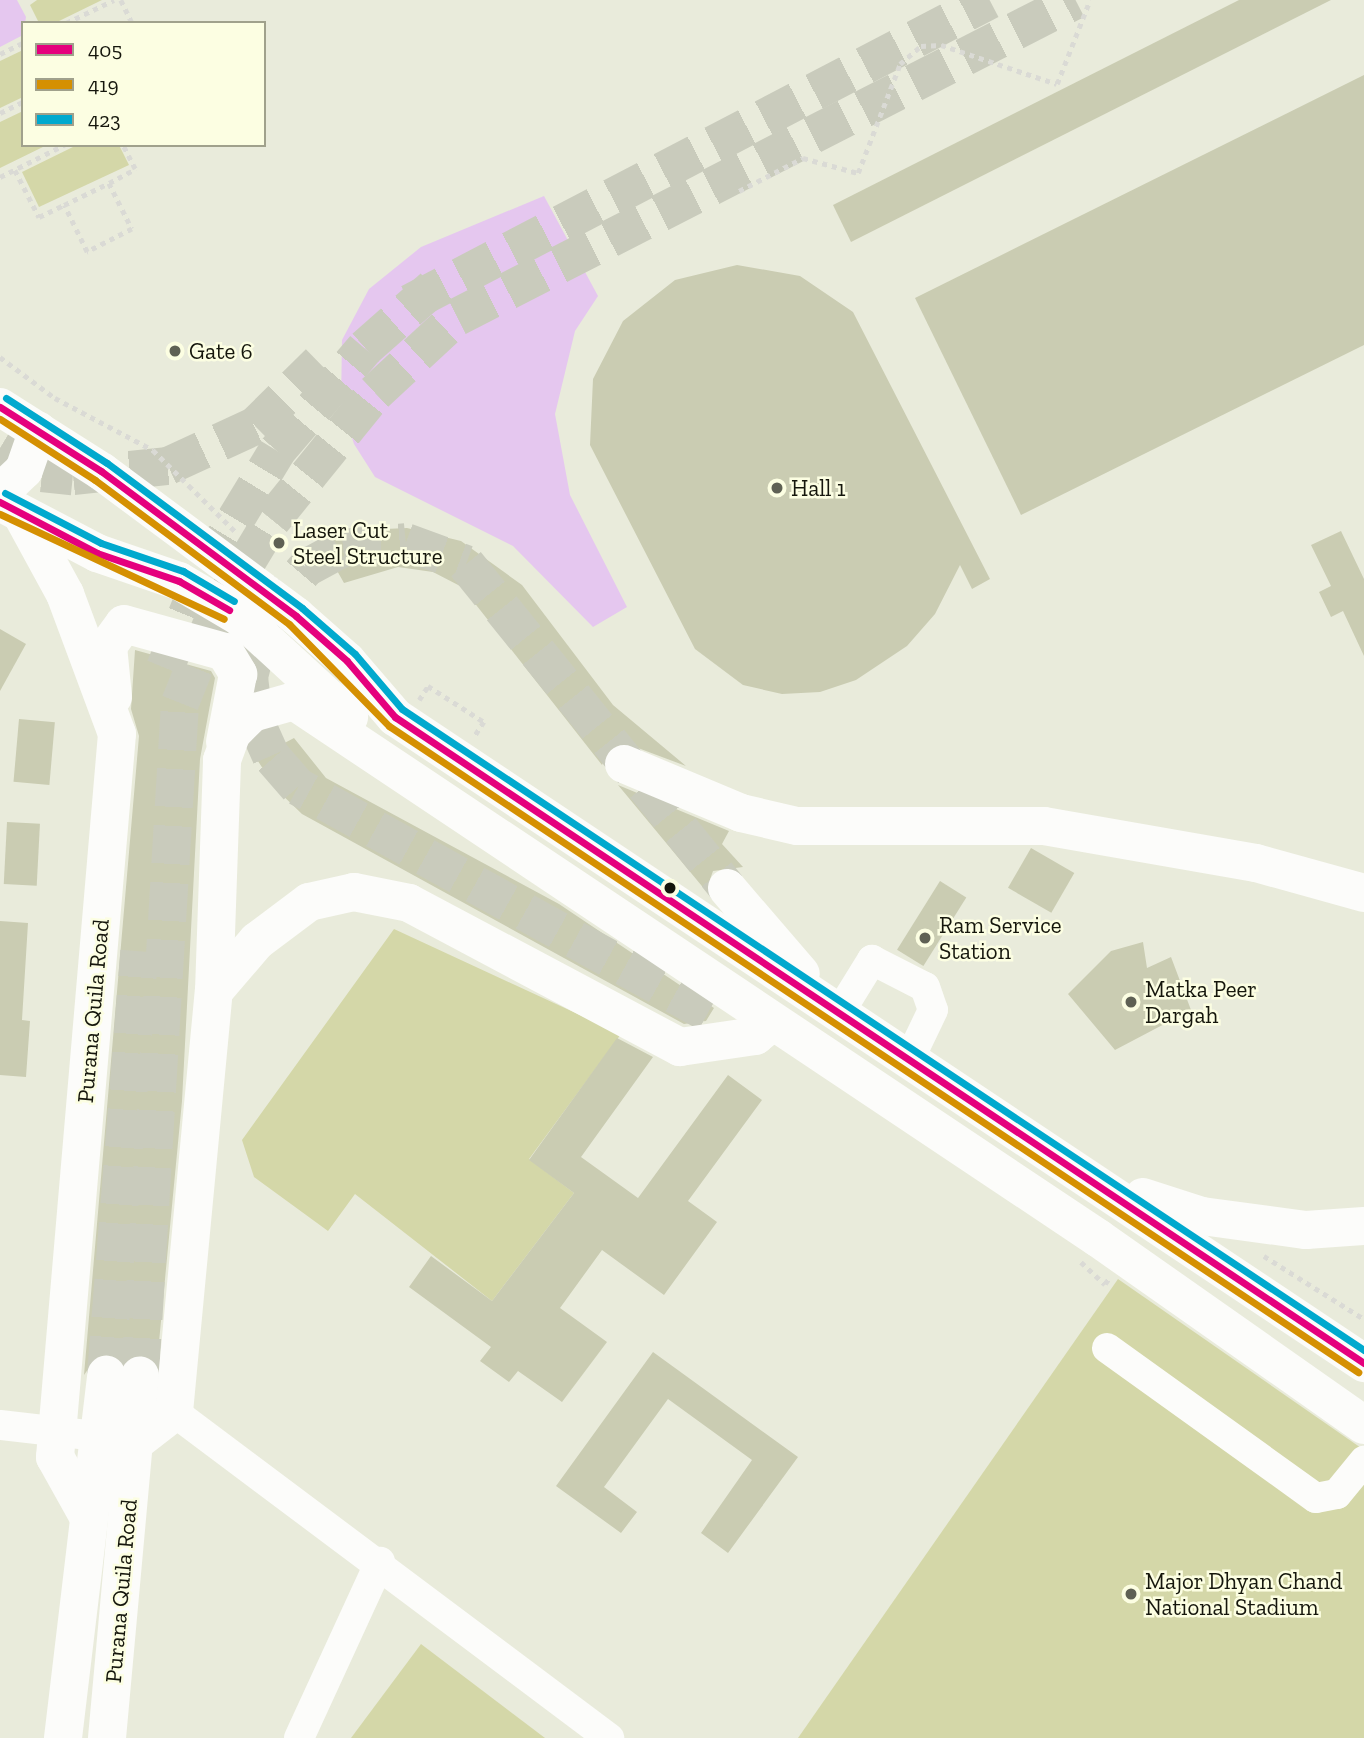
<!DOCTYPE html>
<style>
body{margin:0}
#map{position:relative;width:1364px;height:1738px;overflow:hidden;background:#e9ebdb;font-family:"Zilla Slab",serif}
div>[style]{position:absolute}
.green>*{inset:0;background:#d4d7a8}
.water>*{inset:0;background:#e5c7ef}
.building>*{inset:0;background:#caccb2;transform-origin:0 0}
.major-tunnel>*{height:38px;margin-top:-19px;transform-origin:0;background:repeating-linear-gradient(90deg,#c9cbbc 0 38px,transparent 0 57px)}
.path>*{height:4.5px;margin-top:-2.25px;transform-origin:0;background:repeating-linear-gradient(90deg,#dadad5 0 5px,transparent 0 10px)}
.minor>*{height:30px;margin:-15px;padding:0 15px;transform-origin:15px;border-radius:15px;background:#fcfcfa}
.major>*{height:38px;margin:-19px;padding:0 19px;transform-origin:19px;border-radius:19px;background:#fcfcfa}
.bus-1>*{height:7px;margin:-3.5px;padding:0 3.5px;transform-origin:3.5px;border-radius:3.5px;background:#e5007d}
.bus-2>*{height:7px;margin:-3.5px;padding:0 3.5px;transform-origin:3.5px;border-radius:3.5px;background:#d59002}
.bus-3>*{height:7px;margin:-3.5px;padding:0 3.5px;transform-origin:3.5px;border-radius:3.5px;background:#00a9ce}
.dots>*{width:19px;height:19px;translate:-50% -50%;box-sizing:border-box;border:4px solid #fcfee2;border-radius:50%}
span{translate:-50% -50%;white-space:nowrap;text-align:center;line-height:1.15;-webkit-text-stroke:5px #fcfee2;paint-order:stroke}
.poi-label{font-size:23px;color:#15160c}
.left{translate:0 -50%;text-align:left}
.street-label{font-size:23px;color:#15160c}
.legend{position:absolute;left:21px;top:21px;width:245px;height:126px;box-sizing:border-box;background:#fcfee2;border:2px solid #a0a18c;margin:0;padding:9px 12px;list-style:none;font-size:21px;color:#15160c}
.legend li{display:flex;align-items:center;gap:14px;height:35px}
.legend b{width:35px;border:2px solid #a0a18c}
</style>
<div id="map">
<div class="green">
<i style="clip-path:polygon(37px 0,102px 0,55px 23px,39px 23px,30px 5px)"></i>
<i style="clip-path:polygon(23px 50px,23px 97px,0 108px,0 61px)"></i>
<i style="clip-path:polygon(23px 111px,23px 145px,47px 145px,0 168px,0 122px)"></i>
<i style="clip-path:polygon(77px 145px,119px 145px,129px 165px,39px 207px,22px 172px)"></i>
<i style="clip-path:polygon(394px 929px,621px 1034px,529px 1159px,574px 1193px,492px 1301px,355px 1194px,328px 1231px,254px 1177px,242px 1140px)"></i>
<i style="clip-path:polygon(1118px 1279px,1364px 1450px,1364px 1738px,798px 1738px)"></i>
<i style="clip-path:polygon(421px 1644px,545px 1738px,351px 1738px)"></i>
</div>
<div class="water">
<i style="clip-path:polygon(0 0,17px 0,26px 17px,23px 35px,0 47px)"></i>
<i style="clip-path:polygon(544px 196px,598px 296px,575px 331px,555px 414px,570px 495px,627px 607px,593px 627px,513px 546px,375px 477px,354px 444px,341px 404px,342px 340px,369px 289px,421px 247px)"></i>
</div>
<div class="building">
<i style="clip-path:polygon(1239px 0,1331px 0,851px 242px,833px 205px)"></i>
<i style="clip-path:polygon(1364px 75px,1364px 345px,1021px 515px,915px 298px)"></i>
<i style="clip-path:polygon(737px 265px,800px 276px,853px 312px,990px 579px,972px 589px,960px 565px,935px 614px,907px 646px,856px 680px,820px 692px,782px 694px,743px 685px,695px 649px,590px 445px,593px 379px,623px 321px,675px 280px)"></i>
<i style="clip-path:polygon(407px 528px,461px 541px,522px 585px,613px 705px,686px 766px,622px 742px,610px 747px,602px 765px,462px 587px,433px 572px,398px 567px,344px 583px,322px 544px,363px 530px)"></i>
<i style="clip-path:polygon(1341px 531px,1364px 579px,1364px 656px,1343px 611px,1331px 617px,1319px 592px,1331px 586px,1311px 545px)"></i>
<i style="clip-path:polygon(0 629px,26px 644px,0 691px)"></i>
<i style="clip-path:polygon(135px 650px,211px 671px,215px 678px,200px 759px,182px 1101px,157px 1363px,143px 1354px,123px 1362px,98px 1355px,84px 1375px,139px 736px,131px 709px)"></i>
<i style="left:19px;top:719px;width:36px;height:63px;rotate:5deg"></i>
<i style="clip-path:polygon(294px 738px,326px 778px,559px 904px,714px 1008px,706px 1021px,684px 1024px,302px 814px,276px 789px,256px 758px)"></i>
<i style="clip-path:polygon(618px 785px,729px 831px,722px 844px,743px 867px,713px 871px,706px 891px)"></i>
<i style="left:7px;top:822px;width:33px;height:62px;rotate:3deg"></i>
<i style="left:1031px;top:848px;width:50px;height:46px;rotate:30deg"></i>
<i style="left:940px;top:881px;width:31px;height:81px;rotate:32deg"></i>
<i style="clip-path:polygon(0 921px,28px 923px,22px 1020px,30px 1021px,26px 1077px,0 1075px)"></i>
<i style="clip-path:polygon(1143px 942px,1147px 968px,1171px 957px,1191px 1010px,1115px 1050px,1068px 994px,1111px 951px)"></i>
<i style="clip-path:polygon(617px 1038px,653px 1057px,581px 1157px,638px 1198px,728px 1075px,762px 1100px,688px 1201px,717px 1222px,664px 1295px,602px 1250px,560px 1308px,607px 1342px,562px 1402px,518px 1371px,509px 1382px,480px 1361px,491px 1347px,409px 1287px,431px 1256px,492px 1301px,574px 1193px,529px 1160px)"></i>
<i style="clip-path:polygon(653px 1352px,798px 1457px,728px 1553px,701px 1533px,752px 1460px,668px 1399px,604px 1487px,637px 1512px,621px 1533px,556px 1486px)"></i>
</div>
<div class="major-tunnel">
<i style="left:410px;top:303px;width:654px;rotate:-27.58deg"></i>
<i style="left:0;top:448px;width:49px;rotate:30.8deg"></i>
<i style="left:42px;top:473px;width:31px;rotate:6deg"></i>
<i style="left:73px;top:476px;width:96px;rotate:-6deg"></i>
<i style="left:168px;top:466px;width:96px;rotate:-24.7deg"></i>
<i style="left:255px;top:426px;width:90px;rotate:-44.5deg"></i>
<i style="left:165px;top:668px;width:108px;rotate:-67.7deg"></i>
<i style="left:206px;top:568px;width:137px;rotate:-58.7deg"></i>
<i style="left:277px;top:451px;width:135px;rotate:-49.5deg"></i>
<i style="left:365px;top:348px;width:91px;rotate:-41.4deg"></i>
<i style="left:708px;top:1013px;width:468px;rotate:-151.1deg"></i>
<i style="left:298px;top:787px;width:41px;rotate:-131.1deg"></i>
<i style="left:271px;top:756px;width:42px;rotate:-114.1deg"></i>
<i style="left:254px;top:718px;width:41px;rotate:-97deg"></i>
<i style="left:249px;top:677px;width:62px;rotate:-76deg"></i>
<i style="left:264px;top:617px;width:65px;rotate:-49.4deg"></i>
<i style="left:306px;top:568px;width:42px;rotate:-28.4deg"></i>
<i style="left:343px;top:548px;width:63px;rotate:-5.4deg"></i>
<i style="left:406px;top:542px;width:64px;rotate:20.1deg"></i>
<i style="left:466px;top:564px;width:416px;rotate:51.1deg"></i>
<i style="left:106px;top:1375px;width:425px;rotate:-85.5deg"></i>
<i style="left:140px;top:1376px;width:674px;rotate:-86.6deg"></i>
<i style="left:180px;top:703px;width:97px;rotate:-68.2deg"></i>
<i style="left:216px;top:613px;width:109px;rotate:-58.9deg"></i>
<i style="left:272px;top:520px;width:164px;rotate:-51deg"></i>
<i style="left:375px;top:393px;width:112px;rotate:-42.8deg"></i>
<i style="left:457px;top:317px;width:695px;rotate:-27.12deg"></i>
</div>
<div class="path">
<i style="left:121px;top:0;width:25px;rotate:64deg"></i>
<i style="left:66px;top:23px;width:53px;rotate:-25.6deg"></i>
<i style="left:0;top:54px;width:25px;rotate:-26deg"></i>
<i style="left:0;top:113px;width:25px;rotate:-26deg"></i>
<i style="left:15px;top:170px;width:53px;rotate:62.9deg"></i>
<i style="left:39px;top:217px;width:28px;rotate:-26deg"></i>
<i style="left:64px;top:205px;width:50px;rotate:-26.1deg"></i>
<i style="left:109px;top:183px;width:51px;rotate:63.4deg"></i>
<i style="left:132px;top:229px;width:51px;rotate:152.9deg"></i>
<i style="left:87px;top:252px;width:52px;rotate:-116.1deg"></i>
<i style="left:0;top:177px;width:72px;rotate:-26.6deg"></i>
<i style="left:109px;top:183px;width:30px;rotate:-28deg"></i>
<i style="left:135px;top:169px;width:27px;rotate:-117deg"></i>
<i style="left:739px;top:191px;width:72px;rotate:-27.3deg"></i>
<i style="left:803px;top:158px;width:57px;rotate:15.3deg"></i>
<i style="left:858px;top:173px;width:117px;rotate:-68.9deg"></i>
<i style="left:900px;top:64px;width:28px;rotate:-41deg"></i>
<i style="left:921px;top:46px;width:20px;rotate:-3deg"></i>
<i style="left:941px;top:45px;width:122px;rotate:18.6deg"></i>
<i style="left:1057px;top:84px;width:90px;rotate:-68.6deg"></i>
<i style="left:0;top:357px;width:69px;rotate:36.7deg"></i>
<i style="left:55px;top:398px;width:111px;rotate:28deg"></i>
<i style="left:153px;top:450px;width:117px;rotate:44.7deg"></i>
<i style="left:419px;top:700px;width:17px;rotate:-57deg"></i>
<i style="left:428px;top:686px;width:67px;rotate:32.7deg"></i>
<i style="left:484px;top:722px;width:17px;rotate:123deg"></i>
<i style="left:1264px;top:1256px;width:118px;rotate:32.2deg"></i>
<i style="left:1081px;top:1262px;width:33px;rotate:43deg"></i>
<i style="left:1105px;top:1284px;width:7px;rotate:-56deg"></i>
</div>
<div class="minor">
<i style="left:838px;top:1015px;width:65px;rotate:-58.3deg"></i>
<i style="left:872px;top:960px;width:59px;rotate:27deg"></i>
<i style="left:925px;top:987px;width:24px;rotate:71deg"></i>
<i style="left:933px;top:1010px;width:55px;rotate:115.6deg"></i>
<i style="left:1107px;top:1348px;width:257px;rotate:35.7deg"></i>
<i style="left:1316px;top:1498px;width:21px;rotate:-11deg"></i>
<i style="left:1337px;top:1494px;width:43px;rotate:-50.7deg"></i>
<i style="left:174px;top:1412px;width:544px;rotate:36.85deg"></i>
<i style="left:0;top:1425px;width:98px;rotate:6.5deg"></i>
<i style="left:299px;top:1738px;width:194px;rotate:-65.3deg"></i>
</div>
<div class="major">
<i style="left:0;top:407px;width:120px;rotate:32.4deg"></i>
<i style="left:101px;top:471px;width:243px;rotate:36.6deg"></i>
<i style="left:296px;top:616px;width:68px;rotate:41.4deg"></i>
<i style="left:347px;top:661px;width:74px;rotate:49.4deg"></i>
<i style="left:395px;top:717px;width:1165px;rotate:33.69deg"></i>
<i style="left:0;top:493px;width:33px;rotate:-44deg"></i>
<i style="left:24px;top:470px;width:42px;rotate:-70.7deg"></i>
<i style="left:0;top:502px;width:110px;rotate:27.7deg"></i>
<i style="left:97px;top:553px;width:87px;rotate:18.9deg"></i>
<i style="left:179px;top:581px;width:71px;rotate:30.5deg"></i>
<i style="left:240px;top:617px;width:148px;rotate:42.5deg"></i>
<i style="left:23px;top:517px;width:88px;rotate:61.4deg"></i>
<i style="left:65px;top:594px;width:149px;rotate:69.6deg"></i>
<i style="left:117px;top:734px;width:726px;rotate:94.9deg"></i>
<i style="left:55px;top:1457px;width:68px;rotate:60.8deg"></i>
<i style="left:113px;top:697px;width:51px;rotate:-95.6deg"></i>
<i style="left:108px;top:646px;width:27px;rotate:-54deg"></i>
<i style="left:124px;top:624px;width:105px;rotate:15.5deg"></i>
<i style="left:225px;top:652px;width:26px;rotate:59deg"></i>
<i style="left:238px;top:674px;width:69px;rotate:100.8deg"></i>
<i style="left:624px;top:764px;width:127px;rotate:22.7deg"></i>
<i style="left:741px;top:813px;width:57px;rotate:13.1deg"></i>
<i style="left:797px;top:826px;width:247px"></i>
<i style="left:1044px;top:826px;width:215px;rotate:9.9deg"></i>
<i style="left:1256px;top:863px;width:112px;rotate:15.5deg"></i>
<i style="left:727px;top:888px;width:113px;rotate:49.3deg"></i>
<i style="left:214px;top:991px;width:231px;rotate:-88deg"></i>
<i style="left:222px;top:760px;width:29px;rotate:-70deg"></i>
<i style="left:232px;top:733px;width:28px;rotate:-45deg"></i>
<i style="left:252px;top:713px;width:44px;rotate:-15.9deg"></i>
<i style="left:294px;top:701px;width:967px;rotate:33.74deg"></i>
<i style="left:1098px;top:1238px;width:325px;rotate:35.1deg"></i>
<i style="left:1143px;top:1197px;width:62px;rotate:17.9deg"></i>
<i style="left:1202px;top:1216px;width:105px;rotate:7.7deg"></i>
<i style="left:1306px;top:1230px;width:58px;rotate:-3.9deg"></i>
<i style="left:134px;top:1443px;width:51px;rotate:-37.8deg"></i>
<i style="left:174px;top:1412px;width:423px;rotate:-84.6deg"></i>
<i style="left:214px;top:991px;width:66px;rotate:-49.3deg"></i>
<i style="left:257px;top:941px;width:65px;rotate:-36.9deg"></i>
<i style="left:309px;top:902px;width:46px;rotate:-12.5deg"></i>
<i style="left:354px;top:892px;width:56px;rotate:11.3deg"></i>
<i style="left:409px;top:903px;width:307px;rotate:28deg"></i>
<i style="left:680px;top:1047px;width:76px;rotate:-8.3deg"></i>
<i style="left:755px;top:1036px;width:21px;rotate:-39deg"></i>
<i style="left:63px;top:1738px;width:366px;rotate:-83.2deg"></i>
<i style="left:107px;top:1738px;width:364px;rotate:-84.8deg"></i>
</div>
<div class="bus-1">
<i style="left:0;top:407px;width:120px;rotate:32.4deg"></i>
<i style="left:101px;top:471px;width:243px;rotate:36.6deg"></i>
<i style="left:296px;top:616px;width:68px;rotate:41.4deg"></i>
<i style="left:347px;top:661px;width:74px;rotate:49.4deg"></i>
<i style="left:395px;top:717px;width:1165px;rotate:33.69deg"></i>
<i style="left:0;top:502px;width:110px;rotate:27.7deg"></i>
<i style="left:97px;top:553px;width:87px;rotate:18.9deg"></i>
<i style="left:179px;top:581px;width:58px;rotate:30.1deg"></i>
</div>
<div class="bus-2">
<i style="left:0;top:419px;width:113px;rotate:32.7deg"></i>
<i style="left:95px;top:480px;width:242px;rotate:36.6deg"></i>
<i style="left:289px;top:624px;width:143px;rotate:45.6deg"></i>
<i style="left:389px;top:726px;width:1165px;rotate:33.69deg"></i>
<i style="left:0;top:514px;width:247px;rotate:25.1deg"></i>
</div>
<div class="bus-3">
<i style="left:6px;top:398px;width:120px;rotate:32.8deg"></i>
<i style="left:107px;top:463px;width:243px;rotate:36.6deg"></i>
<i style="left:302px;top:608px;width:70px;rotate:41deg"></i>
<i style="left:355px;top:654px;width:72px;rotate:49.5deg"></i>
<i style="left:402px;top:709px;width:1156px;rotate:33.68deg"></i>
<i style="left:5px;top:493px;width:108px;rotate:27.5deg"></i>
<i style="left:101px;top:543px;width:87px;rotate:18.9deg"></i>
<i style="left:183px;top:571px;width:59px;rotate:30.5deg"></i>
</div>
<div class="dots">
<i style="left:175px;top:351px;background:#5f6154"></i>
<i style="left:777px;top:488px;background:#5f6154"></i>
<i style="left:279px;top:543px;background:#5f6154"></i>
<i style="left:670px;top:888px;background:#15160c"></i>
<i style="left:925px;top:938px;background:#5f6154"></i>
<i style="left:1131px;top:1002px;background:#5f6154"></i>
<i style="left:1131px;top:1594px;background:#5f6154"></i>
</div>
<div class="poi-label">
<span class="left" style="left:189px;top:351px">Gate 6</span>
<span class="left" style="left:791px;top:488px">Hall 1</span>
<span class="left" style="left:293px;top:543px">Laser Cut<br>Steel Structure</span>
<span class="left" style="left:939px;top:938px">Ram Service<br>Station</span>
<span class="left" style="left:1145px;top:1002px">Matka Peer<br>Dargah</span>
<span class="left" style="left:1145px;top:1594px">Major Dhyan Chand<br>National Stadium</span>
</div>
<div class="street-label">
<span style="left:93px;top:1011px;rotate:-85deg">Purana Quila Road</span>
<span style="left:121px;top:1591px;rotate:-85deg">Purana Quila Road</span>
</div>
<ul class="legend">
<li><b style="height:9px;background:#e5007d"></b>405</li>
<li><b style="height:9px;background:#d59002"></b>419</li>
<li><b style="height:9px;background:#00a9ce"></b>423</li>
</ul>
</div>
